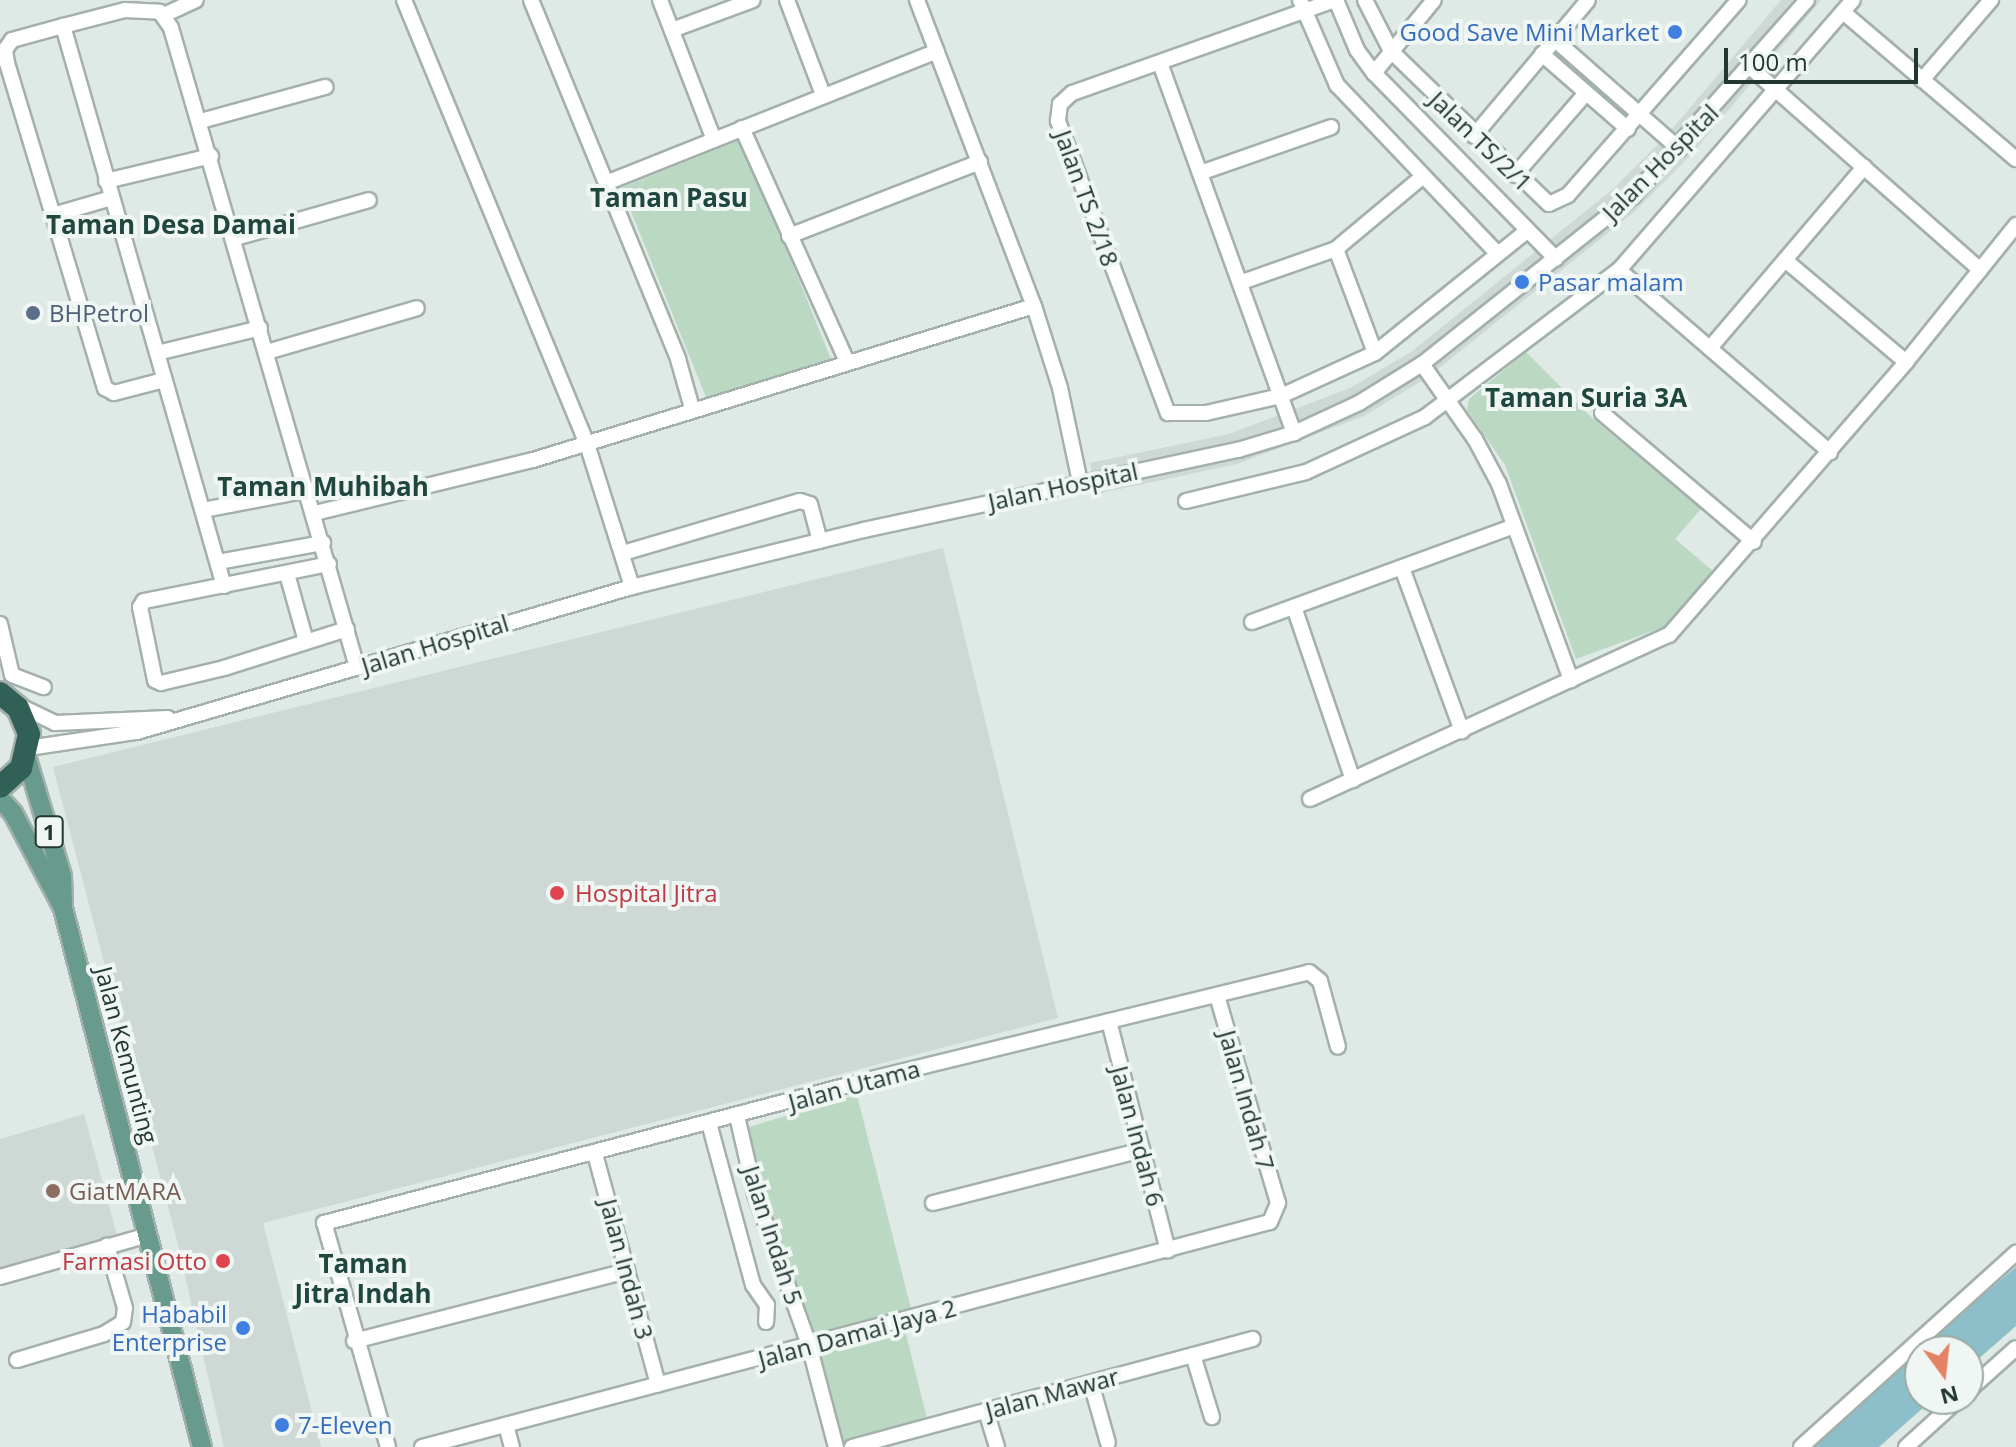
<!DOCTYPE html>
<style>
body{margin:0}
#map{position:relative;width:2016px;height:1447px;overflow:hidden;background:#dfe9e5;font-family:"Open Sans",sans-serif}
div>[style]{position:absolute}
.built>*{inset:0;background:#ced8d4}
.green>*{inset:0;background:#bad8c2;transform-origin:0 0}
.water>*{inset:0;background:#8cbfc9}
.roads{filter:drop-shadow(2px 0 #a3b0ac) drop-shadow(-2px 0 #a3b0ac) drop-shadow(0 2px #a3b0ac) drop-shadow(0 -2px #a3b0ac)}
.minor>*{height:14px;margin:-7px;padding:0 7px;transform-origin:7px;border-radius:7px;background:#fff}
.major>*{height:18px;margin:-9px;padding:0 9px;transform-origin:9px;border-radius:9px;background:#689a8d}
.highway>*{height:22px;margin:-11px;padding:0 11px;transform-origin:11px;border-radius:11px;background:#316057}
.dots>*{width:22px;height:22px;translate:-50% -50%;box-sizing:border-box;border:4px solid #eff6f3;border-radius:50%}
span{translate:-50% -50%;white-space:nowrap;text-align:center;line-height:1.15;-webkit-text-stroke:8px #eff6f3;paint-order:stroke}
.shield-label span{padding:2px 6px;background:#eff6f3;border:2px solid;border-radius:6px;-webkit-text-stroke-width:0}
.shield-label{font-size:22px;color:#223732;font-weight:700}
.shop-label{font-size:24px;color:#366cbe}
.right{translate:-100% -50%;text-align:right}
.left{translate:0 -50%;text-align:left}
.street-label{font-size:24px;color:#223732}
.service-label{font-size:24px;color:#4e5e75}
.health-label{font-size:24px;color:#be3a42}
.education-label{font-size:24px;color:#785e54}
.neighbourhood-label{font-size:26px;color:#20473e;font-weight:700}
.north{position:absolute;left:1904px;top:1335px;width:80px;height:80px;box-sizing:border-box;background:#eff6f3;border:2px solid #9daaa6;border-radius:50%;rotate:165deg;font-size:22px;font-weight:700;line-height:32px;text-align:center;color:#223732}
.north::after{content:'';display:block;margin:auto;width:28px;height:36px;background:#e48363;clip-path:polygon(50% 0,100% 100%,50% 72%,0 100%)}
.scale{position:absolute;left:1724px;top:48px;width:194px;height:36px;box-sizing:border-box;border:4px solid #223732;border-top:0;padding-left:10px;font-size:24px;line-height:28px;white-space:nowrap;color:#223732;-webkit-text-stroke:6px #eff6f3;paint-order:stroke}
</style>
<div id="map">
<div class="built">
<i style="clip-path:polygon(1781px 0,1821px 0,1690px 156px,1634px 212px,1428px 377px,1364px 416px,1237px 464px,1096px 494px,1090px 463px,1229px 434px,1350px 388px,1411px 352px,1613px 189px,1667px 135px)"></i>
<i style="clip-path:polygon(943px 548px,1058px 1018px,263px 1223px,321px 1447px,224px 1447px,178px 1245px,53px 767px)"></i>
<i style="clip-path:polygon(84px 1114px,119px 1243px,0 1275px,0 1139px)"></i>
</div>
<div class="green">
<i style="left:742px;top:139px;width:237px;height:130px;rotate:68deg"></i>
<i style="clip-path:polygon(1526px 352px,1591px 417px,1701px 509px,1675px 539px,1713px 571px,1666px 626px,1576px 659px,1505px 465px,1467px 410px,1469px 399px)"></i>
<i style="clip-path:polygon(857px 1095px,911px 1309px,813px 1334px,766px 1217px,745px 1128px)"></i>
<i style="left:905px;top:1330px;width:93px;height:93px;rotate:76deg"></i>
</div>
<div class="water">
<i style="clip-path:polygon(2016px 1267px,2016px 1326px,1968px 1368px,1968px 1351px,1920px 1351px,1920px 1399px,1933px 1399px,1879px 1447px,1804px 1447px)"></i>
</div>
<div class="roads">
<div class="minor">
<i style="left:404px;top:0;width:480px;rotate:67.6deg"></i>
<i style="left:587px;top:444px;width:150px;rotate:72.5deg"></i>
<i style="left:531px;top:0;width:388px;rotate:67.7deg"></i>
<i style="left:678px;top:359px;width:51px;rotate:74.1deg"></i>
<i style="left:660px;top:0;width:150px;rotate:68.9deg"></i>
<i style="left:787px;top:0;width:102px;rotate:69.2deg"></i>
<i style="left:917px;top:0;width:328px;rotate:69.1deg"></i>
<i style="left:1034px;top:306px;width:86px;rotate:72.4deg"></i>
<i style="left:1060px;top:388px;width:96px;rotate:78deg"></i>
<i style="left:1300px;top:0;width:93px;rotate:66.5deg"></i>
<i style="left:1337px;top:85px;width:233px;rotate:46.4deg"></i>
<i style="left:1335px;top:0;width:279px;rotate:160.5deg"></i>
<i style="left:1072px;top:93px;width:16px;rotate:137deg"></i>
<i style="left:1060px;top:104px;width:17px;rotate:97deg"></i>
<i style="left:1058px;top:121px;width:312px;rotate:69.4deg"></i>
<i style="left:1168px;top:413px;width:38px"></i>
<i style="left:1206px;top:413px;width:77px;rotate:-12.8deg"></i>
<i style="left:1281px;top:396px;width:103px;rotate:-24.6deg"></i>
<i style="left:1375px;top:353px;width:196px;rotate:-38.8deg"></i>
<i style="left:1336px;top:0;width:54px;rotate:67.2deg"></i>
<i style="left:1357px;top:50px;width:29px;rotate:54deg"></i>
<i style="left:1374px;top:73px;width:260px;rotate:45.6deg"></i>
<i style="left:1365px;top:0;width:57px;rotate:63deg"></i>
<i style="left:1391px;top:51px;width:220px;rotate:44.1deg"></i>
<i style="left:1549px;top:204px;width:21px;rotate:-25deg"></i>
<i style="left:1568px;top:195px;width:259px;rotate:-48.8deg"></i>
<i style="left:1843px;top:12px;width:227px;rotate:40.4deg"></i>
<i style="left:164px;top:15px;width:35px;rotate:-25deg"></i>
<i style="left:63px;top:26px;width:53px;rotate:164.6deg"></i>
<i style="left:12px;top:40px;width:12px;rotate:125deg"></i>
<i style="left:5px;top:50px;width:13px;rotate:81deg"></i>
<i style="left:7px;top:63px;width:159px;rotate:73.2deg"></i>
<i style="left:53px;top:215px;width:60px;rotate:-16.3deg"></i>
<i style="left:672px;top:30px;width:86px;rotate:-20.3deg"></i>
<i style="left:1554px;top:39px;width:167px;rotate:41.3deg"></i>
<i style="left:1542px;top:54px;width:114px;rotate:41.1deg"></i>
<i style="left:1160px;top:63px;width:394px;rotate:70.1deg"></i>
<i style="left:1750px;top:67px;width:307px;rotate:41.4deg"></i>
<i style="left:1374px;top:73px;width:94px;rotate:-50.6deg"></i>
<i style="left:1922px;top:80px;width:106px;rotate:-49.2deg"></i>
<i style="left:201px;top:121px;width:129px;rotate:-15.3deg"></i>
<i style="left:742px;top:128px;width:256px;rotate:65.8deg"></i>
<i style="left:1474px;top:136px;width:177px;rotate:-50deg"></i>
<i style="left:1200px;top:173px;width:139px;rotate:-19.3deg"></i>
<i style="left:1515px;top:175px;width:108px;rotate:-49.1deg"></i>
<i style="left:106px;top:181px;width:108px;rotate:-13.4deg"></i>
<i style="left:606px;top:183px;width:356px;rotate:-21.7deg"></i>
<i style="left:53px;top:215px;width:181px;rotate:73.3deg"></i>
<i style="left:105px;top:388px;width:10px;rotate:29deg"></i>
<i style="left:114px;top:393px;width:52px;rotate:-14.6deg"></i>
<i style="left:789px;top:236px;width:205px;rotate:-21.2deg"></i>
<i style="left:235px;top:238px;width:139px;rotate:-15.8deg"></i>
<i style="left:1336px;top:249px;width:111px;rotate:69.4deg"></i>
<i style="left:1785px;top:260px;width:158px;rotate:40.1deg"></i>
<i style="left:1619px;top:270px;width:279px;rotate:40.8deg"></i>
<i style="left:1242px;top:282px;width:100px;rotate:-19.3deg"></i>
<i style="left:1336px;top:249px;width:112px;rotate:-39.9deg"></i>
<i style="left:1710px;top:348px;width:238px;rotate:-49.6deg"></i>
<i style="left:267px;top:352px;width:156px;rotate:-16.3deg"></i>
<i style="left:157px;top:353px;width:106px;rotate:-13.6deg"></i>
<i style="left:1422px;top:364px;width:92px;rotate:54.8deg"></i>
<i style="left:1475px;top:439px;width:51px;rotate:61.9deg"></i>
<i style="left:1499px;top:484px;width:209px;rotate:69.8deg"></i>
<i style="left:1602px;top:413px;width:199px;rotate:40.3deg"></i>
<i style="left:1186px;top:501px;width:123px;rotate:-13.6deg"></i>
<i style="left:1306px;top:472px;width:131px;rotate:-24.8deg"></i>
<i style="left:1425px;top:417px;width:243px;rotate:-37.2deg"></i>
<i style="left:1619px;top:270px;width:357px;rotate:-49.1deg"></i>
<i style="left:203px;top:510px;width:108px;rotate:-10.7deg"></i>
<i style="left:315px;top:513px;width:224px;rotate:-13.7deg"></i>
<i style="left:533px;top:460px;width:524px;rotate:-17.09deg"></i>
<i style="left:623px;top:553px;width:184px;rotate:-16.4deg"></i>
<i style="left:800px;top:501px;width:10px;rotate:17deg"></i>
<i style="left:810px;top:504px;width:38px;rotate:75deg"></i>
<i style="left:218px;top:562px;width:107px;rotate:-10.3deg"></i>
<i style="left:329px;top:564px;width:189px;rotate:168.7deg"></i>
<i style="left:144px;top:601px;width:7px;rotate:124deg"></i>
<i style="left:140px;top:607px;width:75px;rotate:78.4deg"></i>
<i style="left:155px;top:680px;width:7px;rotate:27deg"></i>
<i style="left:161px;top:683px;width:65px;rotate:-13.4deg"></i>
<i style="left:224px;top:668px;width:129px;rotate:-17.6deg"></i>
<i style="left:1402px;top:568px;width:174px;rotate:69.8deg"></i>
<i style="left:287px;top:574px;width:70px;rotate:74.2deg"></i>
<i style="left:224px;top:586px;width:583px;rotate:-106.04deg"></i>
<i style="left:63px;top:26px;width:64px;rotate:-14.5deg"></i>
<i style="left:125px;top:10px;width:35px;rotate:3deg"></i>
<i style="left:160px;top:12px;width:19px;rotate:55deg"></i>
<i style="left:171px;top:28px;width:666px;rotate:73.77deg"></i>
<i style="left:1294px;top:607px;width:183px;rotate:71.2deg"></i>
<i style="left:1252px;top:622px;width:279px;rotate:-20.1deg"></i>
<i style="left:0;top:624px;width:52px;rotate:76.8deg"></i>
<i style="left:12px;top:675px;width:34px;rotate:21deg"></i>
<i style="left:18px;top:705px;width:41px;rotate:25.9deg"></i>
<i style="left:55px;top:723px;width:113px;rotate:-2.5deg"></i>
<i style="left:28px;top:748px;width:110px;rotate:-8.4deg"></i>
<i style="left:137px;top:732px;width:516px;rotate:-16.33deg"></i>
<i style="left:632px;top:587px;width:239px;rotate:-13.8deg"></i>
<i style="left:864px;top:530px;width:382px;rotate:-12.1deg"></i>
<i style="left:1238px;top:450px;width:59px;rotate:-16.9deg"></i>
<i style="left:1294px;top:433px;width:72px;rotate:-24.8deg"></i>
<i style="left:1359px;top:403px;width:74px;rotate:-31.8deg"></i>
<i style="left:1422px;top:364px;width:270px;rotate:-38.5deg"></i>
<i style="left:1633px;top:196px;width:262px;rotate:-48.4deg"></i>
<i style="left:1310px;top:799px;width:395px;rotate:-24.6deg"></i>
<i style="left:1669px;top:635px;width:362px;rotate:-49deg"></i>
<i style="left:1906px;top:362px;width:176px;rotate:-51.2deg"></i>
<i style="left:1109px;top:1021px;width:237px;rotate:75.6deg"></i>
<i style="left:737px;top:1116px;width:80px;rotate:77deg"></i>
<i style="left:755px;top:1194px;width:160px;rotate:70.3deg"></i>
<i style="left:809px;top:1345px;width:106px;rotate:75.2deg"></i>
<i style="left:709px;top:1123px;width:168px;rotate:74.8deg"></i>
<i style="left:753px;top:1285px;width:24px;rotate:55deg"></i>
<i style="left:767px;top:1305px;width:17px;rotate:93deg"></i>
<i style="left:595px;top:1154px;width:239px;rotate:74.7deg"></i>
<i style="left:933px;top:1203px;width:216px;rotate:-14.2deg"></i>
<i style="left:0;top:1277px;width:154px;rotate:-15.8deg"></i>
<i style="left:354px;top:1341px;width:282px;rotate:-14.4deg"></i>
<i style="left:1193px;top:1355px;width:65px;rotate:73deg"></i>
<i style="left:17px;top:1360px;width:91px;rotate:-16.6deg"></i>
<i style="left:104px;top:1334px;width:22px;rotate:-32deg"></i>
<i style="left:123px;top:1322px;width:14px;rotate:-82deg"></i>
<i style="left:125px;top:1308px;width:65px;rotate:-106.2deg"></i>
<i style="left:1091px;top:1383px;width:62px;rotate:74.2deg"></i>
<i style="left:1968px;top:1391px;width:64px;rotate:-41.9deg"></i>
<i style="left:986px;top:1411px;width:38px;rotate:73deg"></i>
<i style="left:506px;top:1425px;width:23px;rotate:75deg"></i>
<i style="left:388px;top:1447px;width:233px;rotate:-105.9deg"></i>
<i style="left:324px;top:1223px;width:566px;rotate:-14.75deg"></i>
<i style="left:871px;top:1079px;width:451px;rotate:-13.7deg"></i>
<i style="left:1309px;top:972px;width:14px;rotate:39deg"></i>
<i style="left:1320px;top:981px;width:68px;rotate:74.7deg"></i>
<i style="left:422px;top:1447px;width:877px;rotate:-14.86deg"></i>
<i style="left:1270px;top:1222px;width:21px;rotate:-67deg"></i>
<i style="left:1278px;top:1203px;width:216px;rotate:-106.4deg"></i>
<i style="left:852px;top:1447px;width:415px;rotate:-15.1deg"></i>
<i style="left:1801px;top:1447px;width:290px;rotate:-42.1deg"></i>
<i style="left:1906px;top:1447px;width:72px;rotate:-42.2deg"></i>
</div>
<div class="major">
<i style="left:26px;top:756px;width:125px;rotate:73.3deg"></i>
<i style="left:62px;top:876px;width:32px;rotate:88deg"></i>
<i style="left:0;top:799px;width:19px;rotate:47deg"></i>
<i style="left:13px;top:813px;width:107px;rotate:62.2deg"></i>
<i style="left:63px;top:908px;width:557px;rotate:75.54deg"></i>
</div>
<div class="highway">
<i style="left:0;top:693px;width:23px;rotate:40deg"></i>
<i style="left:18px;top:708px;width:28px;rotate:67deg"></i>
<i style="left:29px;top:734px;width:35px;rotate:103deg"></i>
<i style="left:21px;top:768px;width:28px;rotate:138deg"></i>
</div>
</div>
<div class="dots">
<i style="left:1675px;top:32px;background:#3f7fe0"></i>
<i style="left:1522px;top:282px;background:#3f7fe0"></i>
<i style="left:33px;top:313px;background:#5c6f8a"></i>
<i style="left:557px;top:893px;background:#e0444e"></i>
<i style="left:53px;top:1191px;background:#8d6e63"></i>
<i style="left:223px;top:1261px;background:#e0444e"></i>
<i style="left:243px;top:1328px;background:#3f7fe0"></i>
<i style="left:282px;top:1425px;background:#3f7fe0"></i>
</div>
<div class="shield-label">
<span style="left:49px;top:832px">1</span>
</div>
<div class="shop-label">
<span class="right" style="left:1659px;top:32px">Good Save Mini Market</span>
<span class="left" style="left:1538px;top:282px">Pasar malam</span>
<span class="right" style="left:227px;top:1328px">Hababil<br>Enterprise</span>
<span class="left" style="left:298px;top:1425px">7-Eleven</span>
</div>
<div class="street-label">
<span style="left:1481px;top:141px;rotate:44deg">Jalan TS/2/1</span>
<span style="left:1660px;top:162px;rotate:-45deg">Jalan Hospital</span>
<span style="left:1087px;top:198px;rotate:70deg">Jalan TS 2/18</span>
<span style="left:1063px;top:486px;rotate:-12deg">Jalan Hospital</span>
<span style="left:435px;top:644px;rotate:-17deg">Jalan Hospital</span>
<span style="left:127px;top:1055px;rotate:75deg">Jalan Kemunting</span>
<span style="left:854px;top:1085px;rotate:-15deg">Jalan Utama</span>
<span style="left:1247px;top:1100px;rotate:74deg">Jalan Indah 7</span>
<span style="left:1138px;top:1136px;rotate:75deg">Jalan Indah 6</span>
<span style="left:773px;top:1235px;rotate:72deg">Jalan Indah 5</span>
<span style="left:627px;top:1269px;rotate:75deg">Jalan Indah 3</span>
<span style="left:857px;top:1333px;rotate:-15deg">Jalan Damai Jaya 2</span>
<span style="left:1052px;top:1393px;rotate:-15deg">Jalan Mawar</span>
</div>
<div class="service-label">
<span class="left" style="left:49px;top:313px">BHPetrol</span>
</div>
<div class="health-label">
<span class="left" style="left:575px;top:893px">Hospital Jitra</span>
<span class="right" style="left:207px;top:1261px">Farmasi Otto</span>
</div>
<div class="education-label">
<span class="left" style="left:69px;top:1191px">GiatMARA</span>
</div>
<div class="neighbourhood-label">
<span style="left:669px;top:198px">Taman Pasu</span>
<span style="left:171px;top:225px">Taman Desa Damai</span>
<span style="left:1586px;top:398px">Taman Suria 3A</span>
<span style="left:323px;top:487px">Taman Muhibah</span>
<span style="left:363px;top:1279px">Taman<br>Jitra Indah</span>
</div>
<div class="north">N</div>
<div class="scale">100 m</div>
</div>
